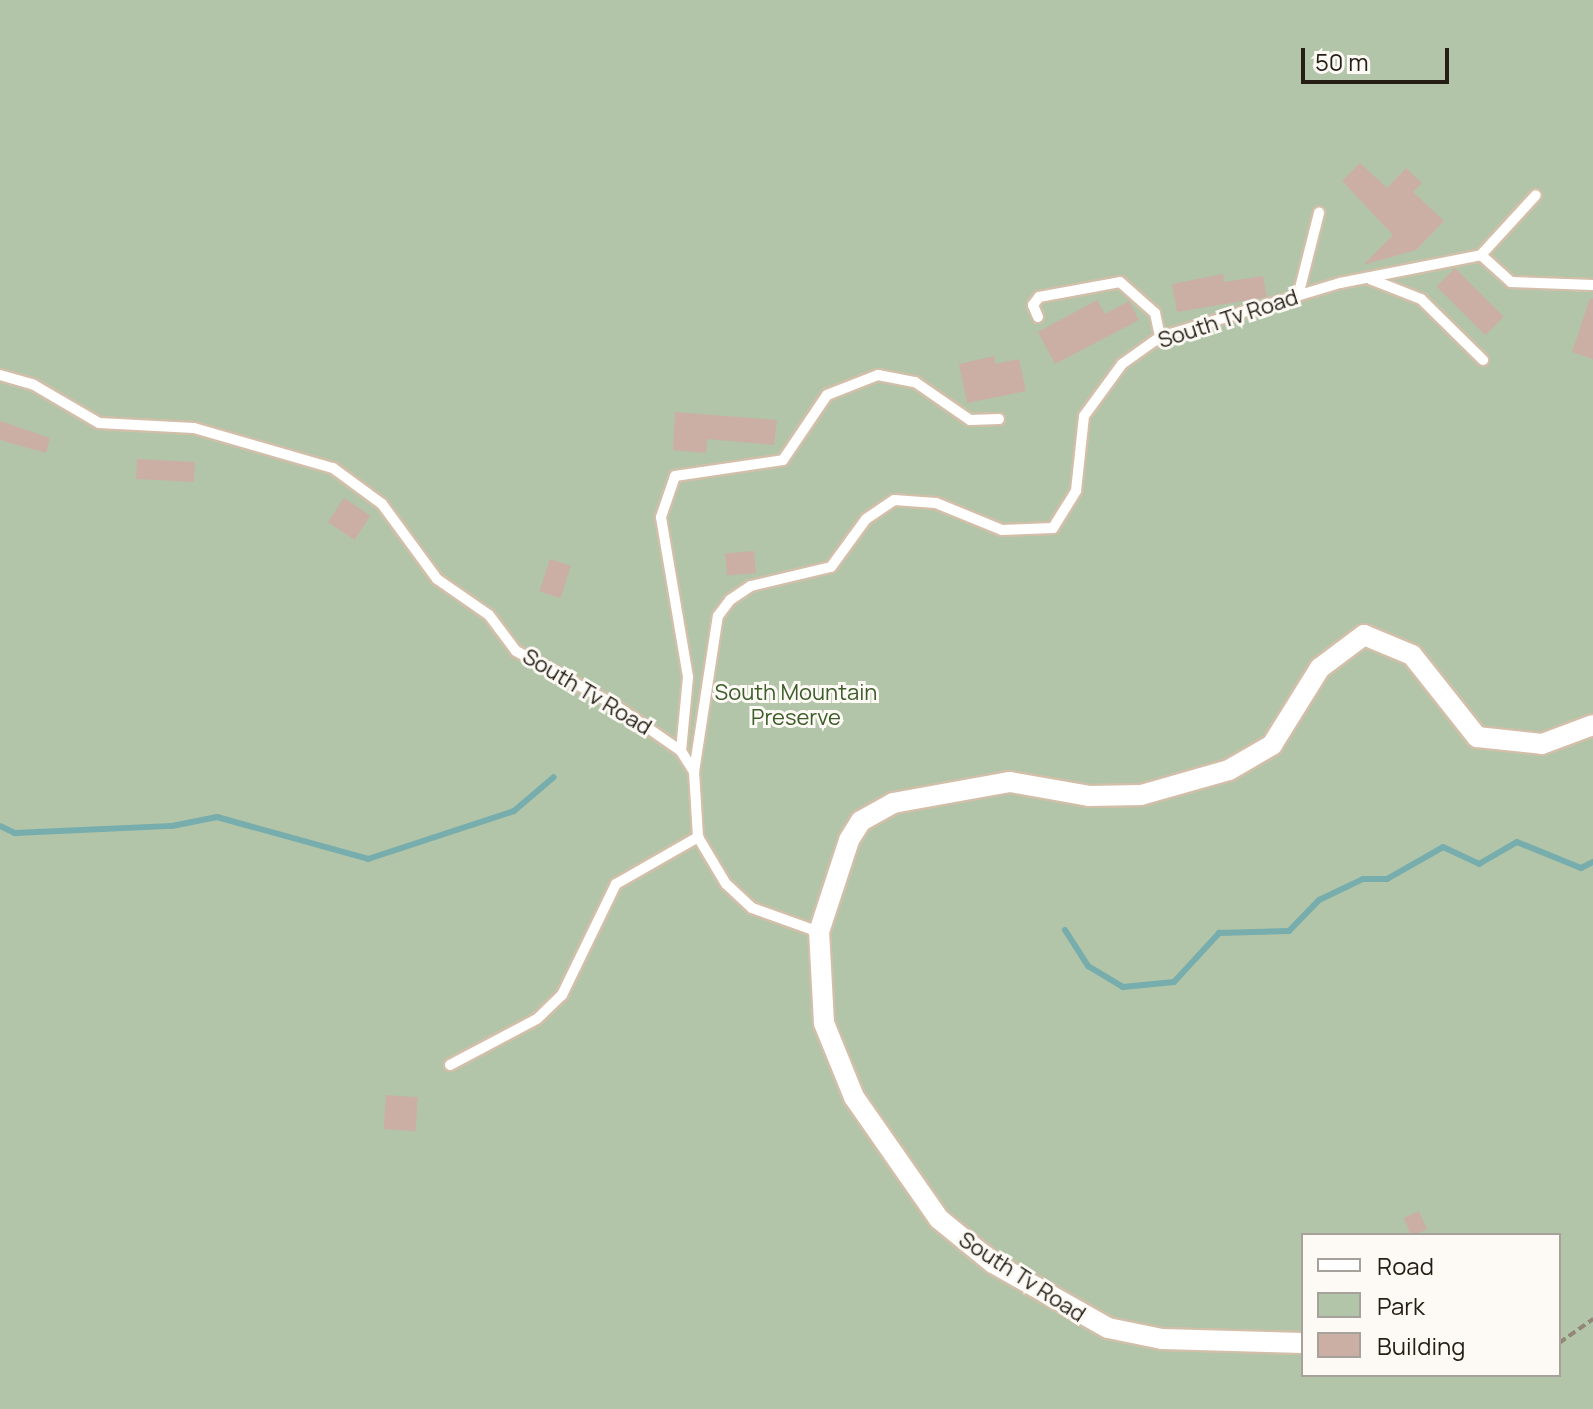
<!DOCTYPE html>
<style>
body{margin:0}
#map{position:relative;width:1593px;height:1409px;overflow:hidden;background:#fdead3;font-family:Manrope,sans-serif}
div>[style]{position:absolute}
.green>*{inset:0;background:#b2c5a9}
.stream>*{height:6px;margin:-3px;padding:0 3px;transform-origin:3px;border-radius:3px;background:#77adad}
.building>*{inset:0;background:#cbafa4;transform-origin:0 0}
.path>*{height:4px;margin-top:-2px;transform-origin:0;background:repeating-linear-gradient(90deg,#938777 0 8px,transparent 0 12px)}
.roads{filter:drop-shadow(2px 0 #d1bfa9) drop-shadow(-2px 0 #d1bfa9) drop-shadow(0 2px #d1bfa9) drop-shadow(0 -2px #d1bfa9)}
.service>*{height:10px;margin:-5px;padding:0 5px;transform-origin:5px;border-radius:5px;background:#fff}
.minor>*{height:20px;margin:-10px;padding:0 10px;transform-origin:10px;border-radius:10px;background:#fff}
span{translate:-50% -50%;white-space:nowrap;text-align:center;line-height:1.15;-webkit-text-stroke:6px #fdfaf5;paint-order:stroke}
.street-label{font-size:22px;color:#241e15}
.park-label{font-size:22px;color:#3c5d2a}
.legend{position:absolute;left:1301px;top:1233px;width:260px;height:144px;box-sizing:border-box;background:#fdfaf5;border:2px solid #a6a29b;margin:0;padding:10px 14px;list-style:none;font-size:24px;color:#241e15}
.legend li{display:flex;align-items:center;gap:16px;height:40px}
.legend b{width:40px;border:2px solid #a6a29b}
.scale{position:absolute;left:1301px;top:48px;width:148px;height:36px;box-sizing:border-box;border:4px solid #241e15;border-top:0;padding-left:10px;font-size:24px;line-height:28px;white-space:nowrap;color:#241e15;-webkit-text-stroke:6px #fdfaf5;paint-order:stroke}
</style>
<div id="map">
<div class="green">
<i style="clip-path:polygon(evenodd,0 0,1593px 0,1593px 1409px,0 1409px,0 0,1303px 1235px,1559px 1235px,1559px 1375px,1303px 1375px,1303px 1235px)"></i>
</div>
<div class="stream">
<i style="left:0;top:826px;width:17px;rotate:25deg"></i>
<i style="left:15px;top:833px;width:157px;rotate:-2.6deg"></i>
<i style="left:172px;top:826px;width:46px;rotate:-11.3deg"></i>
<i style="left:217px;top:817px;width:157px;rotate:15.5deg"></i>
<i style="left:368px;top:859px;width:154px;rotate:-18.2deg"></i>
<i style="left:514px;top:811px;width:52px;rotate:-40.4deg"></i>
<i style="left:1065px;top:930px;width:43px;rotate:57.4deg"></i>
<i style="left:1088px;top:966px;width:41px;rotate:31deg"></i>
<i style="left:1123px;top:987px;width:51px;rotate:-5.6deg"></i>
<i style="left:1174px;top:982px;width:67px;rotate:-47.4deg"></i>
<i style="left:1219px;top:933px;width:70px;rotate:-1.6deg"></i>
<i style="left:1289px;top:931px;width:43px;rotate:-45.9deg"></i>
<i style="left:1319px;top:900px;width:49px;rotate:-25.5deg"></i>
<i style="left:1363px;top:879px;width:24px"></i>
<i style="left:1387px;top:879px;width:64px;rotate:-29.7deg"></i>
<i style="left:1443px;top:847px;width:40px;rotate:25deg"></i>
<i style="left:1479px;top:864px;width:44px;rotate:-30.1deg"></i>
<i style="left:1517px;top:842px;width:69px;rotate:22.1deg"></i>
<i style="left:1581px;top:868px;width:13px;rotate:-27deg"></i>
</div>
<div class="building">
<i style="clip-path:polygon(1360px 163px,1387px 188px,1406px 168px,1422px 183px,1413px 192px,1444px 221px,1416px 250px,1363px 265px,1393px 235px,1342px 181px)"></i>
<i style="left:1455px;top:268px;width:69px;height:26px;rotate:45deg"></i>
<i style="clip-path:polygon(1223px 274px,1224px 282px,1263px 276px,1267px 297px,1177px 312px,1172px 284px)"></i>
<i style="clip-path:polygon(1590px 298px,1593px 299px,1593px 359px,1572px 352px)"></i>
<i style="clip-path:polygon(1097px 300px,1105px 314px,1129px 301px,1139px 320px,1055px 364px,1038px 332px)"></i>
<i style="clip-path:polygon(994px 356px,995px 364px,1019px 359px,1026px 391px,967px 403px,959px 364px)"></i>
<i style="clip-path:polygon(675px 412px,777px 420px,774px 445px,707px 439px,706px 453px,673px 450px)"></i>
<i style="clip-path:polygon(0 421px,50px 438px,46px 453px,0 440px)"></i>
<i style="left:137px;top:459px;width:58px;height:20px;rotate:3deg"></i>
<i style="left:344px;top:498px;width:32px;height:29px;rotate:34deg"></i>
<i style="left:754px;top:551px;width:22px;height:29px;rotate:85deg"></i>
<i style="left:550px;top:559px;width:22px;height:34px;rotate:18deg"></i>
<i style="left:386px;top:1095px;width:32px;height:34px;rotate:4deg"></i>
<i style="left:1419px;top:1211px;width:20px;height:17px;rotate:66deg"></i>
</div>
<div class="path">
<i style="left:1559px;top:1343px;width:42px;rotate:-35.2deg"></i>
</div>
<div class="roads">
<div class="service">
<i style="left:1481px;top:255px;width:81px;rotate:-47.5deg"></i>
<i style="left:1370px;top:279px;width:55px;rotate:21.4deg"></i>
<i style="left:1421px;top:299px;width:87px;rotate:44.5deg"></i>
<i style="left:1298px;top:296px;width:86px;rotate:-75.8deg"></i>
<i style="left:1038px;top:317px;width:13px;rotate:-113deg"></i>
<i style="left:1033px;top:305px;width:10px;rotate:-53deg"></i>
<i style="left:1039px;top:297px;width:82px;rotate:-10.5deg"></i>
<i style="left:1120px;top:282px;width:47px;rotate:41.5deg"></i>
<i style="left:1155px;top:313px;width:25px;rotate:78deg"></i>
<i style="left:0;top:375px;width:35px;rotate:16deg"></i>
<i style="left:34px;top:385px;width:75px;rotate:30.3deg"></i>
<i style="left:99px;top:423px;width:95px;rotate:3deg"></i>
<i style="left:194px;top:428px;width:145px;rotate:16.1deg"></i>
<i style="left:333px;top:468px;width:61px;rotate:36.3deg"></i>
<i style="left:382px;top:504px;width:93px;rotate:53.7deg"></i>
<i style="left:437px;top:579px;width:63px;rotate:34.7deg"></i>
<i style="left:489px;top:615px;width:45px;rotate:53.1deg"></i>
<i style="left:516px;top:651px;width:113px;rotate:28.6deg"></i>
<i style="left:615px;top:705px;width:80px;rotate:34.9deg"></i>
<i style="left:681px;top:751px;width:25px;rotate:58deg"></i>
<i style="left:681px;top:751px;width:74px;rotate:-84.6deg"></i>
<i style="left:688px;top:677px;width:162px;rotate:-99.6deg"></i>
<i style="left:661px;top:517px;width:43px;rotate:-71.1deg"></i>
<i style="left:675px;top:476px;width:109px;rotate:-8.4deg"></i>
<i style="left:783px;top:460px;width:78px;rotate:-55.9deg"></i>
<i style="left:827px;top:395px;width:55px;rotate:-21.4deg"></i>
<i style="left:878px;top:375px;width:38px;rotate:11deg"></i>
<i style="left:915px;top:382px;width:67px;rotate:34.6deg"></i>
<i style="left:970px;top:420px;width:29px;rotate:-2deg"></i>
<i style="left:819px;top:932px;width:71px;rotate:-160.3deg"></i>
<i style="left:752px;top:908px;width:35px;rotate:-137deg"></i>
<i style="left:726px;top:884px;width:55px;rotate:-120.8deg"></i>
<i style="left:698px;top:837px;width:65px;rotate:-93.5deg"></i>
<i style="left:694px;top:772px;width:158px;rotate:-81.3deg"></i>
<i style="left:718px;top:616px;width:20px;rotate:-53deg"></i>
<i style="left:730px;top:600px;width:25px;rotate:-34deg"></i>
<i style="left:751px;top:586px;width:82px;rotate:-13.4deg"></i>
<i style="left:831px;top:567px;width:59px;rotate:-53.9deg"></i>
<i style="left:866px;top:519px;width:34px;rotate:-34deg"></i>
<i style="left:894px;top:500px;width:42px;rotate:4.1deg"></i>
<i style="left:936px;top:503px;width:71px;rotate:22.2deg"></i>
<i style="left:1002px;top:530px;width:51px;rotate:-2.2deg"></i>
<i style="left:1053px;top:528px;width:44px;rotate:-58.1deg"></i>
<i style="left:1076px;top:491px;width:75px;rotate:-83.9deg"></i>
<i style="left:1084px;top:416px;width:64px;rotate:-53.8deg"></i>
<i style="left:1122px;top:364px;width:47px;rotate:-35.4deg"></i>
<i style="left:1160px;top:337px;width:188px;rotate:-16.7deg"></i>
<i style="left:1340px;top:283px;width:144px;rotate:-11.2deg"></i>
<i style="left:1481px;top:255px;width:40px;rotate:42deg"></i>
<i style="left:1511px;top:282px;width:82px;rotate:2.1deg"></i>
<i style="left:450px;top:1065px;width:98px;rotate:-27.9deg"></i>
<i style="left:537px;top:1019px;width:35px;rotate:-44deg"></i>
<i style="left:562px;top:995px;width:123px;rotate:-64.1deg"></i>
<i style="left:616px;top:884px;width:95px;rotate:-29.8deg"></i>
</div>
<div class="minor">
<i style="left:1303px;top:1343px;width:141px;rotate:-178.4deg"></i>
<i style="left:1162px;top:1339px;width:55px;rotate:-168.5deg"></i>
<i style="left:1108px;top:1328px;width:132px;rotate:-150.5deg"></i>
<i style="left:993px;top:1263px;width:70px;rotate:-140.8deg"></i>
<i style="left:939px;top:1219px;width:149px;rotate:-124.9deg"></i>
<i style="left:854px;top:1097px;width:80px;rotate:-112.1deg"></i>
<i style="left:824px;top:1023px;width:91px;rotate:-93.1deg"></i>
<i style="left:819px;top:932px;width:97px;rotate:-71.9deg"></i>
<i style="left:849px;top:840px;width:22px;rotate:-58deg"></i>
<i style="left:861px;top:821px;width:37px;rotate:-29deg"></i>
<i style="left:893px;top:803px;width:119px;rotate:-10.2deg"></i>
<i style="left:1010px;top:782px;width:80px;rotate:10deg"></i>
<i style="left:1089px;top:796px;width:52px;rotate:-1.1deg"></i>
<i style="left:1141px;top:795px;width:91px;rotate:-15.9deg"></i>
<i style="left:1229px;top:770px;width:50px;rotate:-30.2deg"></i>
<i style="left:1272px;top:745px;width:91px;rotate:-58.1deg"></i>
<i style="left:1320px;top:668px;width:55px;rotate:-36.9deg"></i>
<i style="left:1364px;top:635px;width:52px;rotate:22.6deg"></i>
<i style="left:1412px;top:655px;width:105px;rotate:51.6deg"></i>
<i style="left:1477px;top:737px;width:65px;rotate:6.1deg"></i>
<i style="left:1542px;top:744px;width:54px;rotate:-20.4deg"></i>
</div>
</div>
<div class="street-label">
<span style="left:1228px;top:319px;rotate:-18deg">South Tv Road</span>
<span style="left:587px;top:692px;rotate:31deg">South Tv Road</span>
<span style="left:1022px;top:1277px;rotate:33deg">South Tv Road</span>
</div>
<div class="park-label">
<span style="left:796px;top:705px">South Mountain<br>Preserve</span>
</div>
<ul class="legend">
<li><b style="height:10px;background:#fff"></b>Road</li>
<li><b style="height:22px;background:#b2c5a9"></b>Park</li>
<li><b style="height:22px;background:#cbafa4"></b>Building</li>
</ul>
<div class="scale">50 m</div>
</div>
